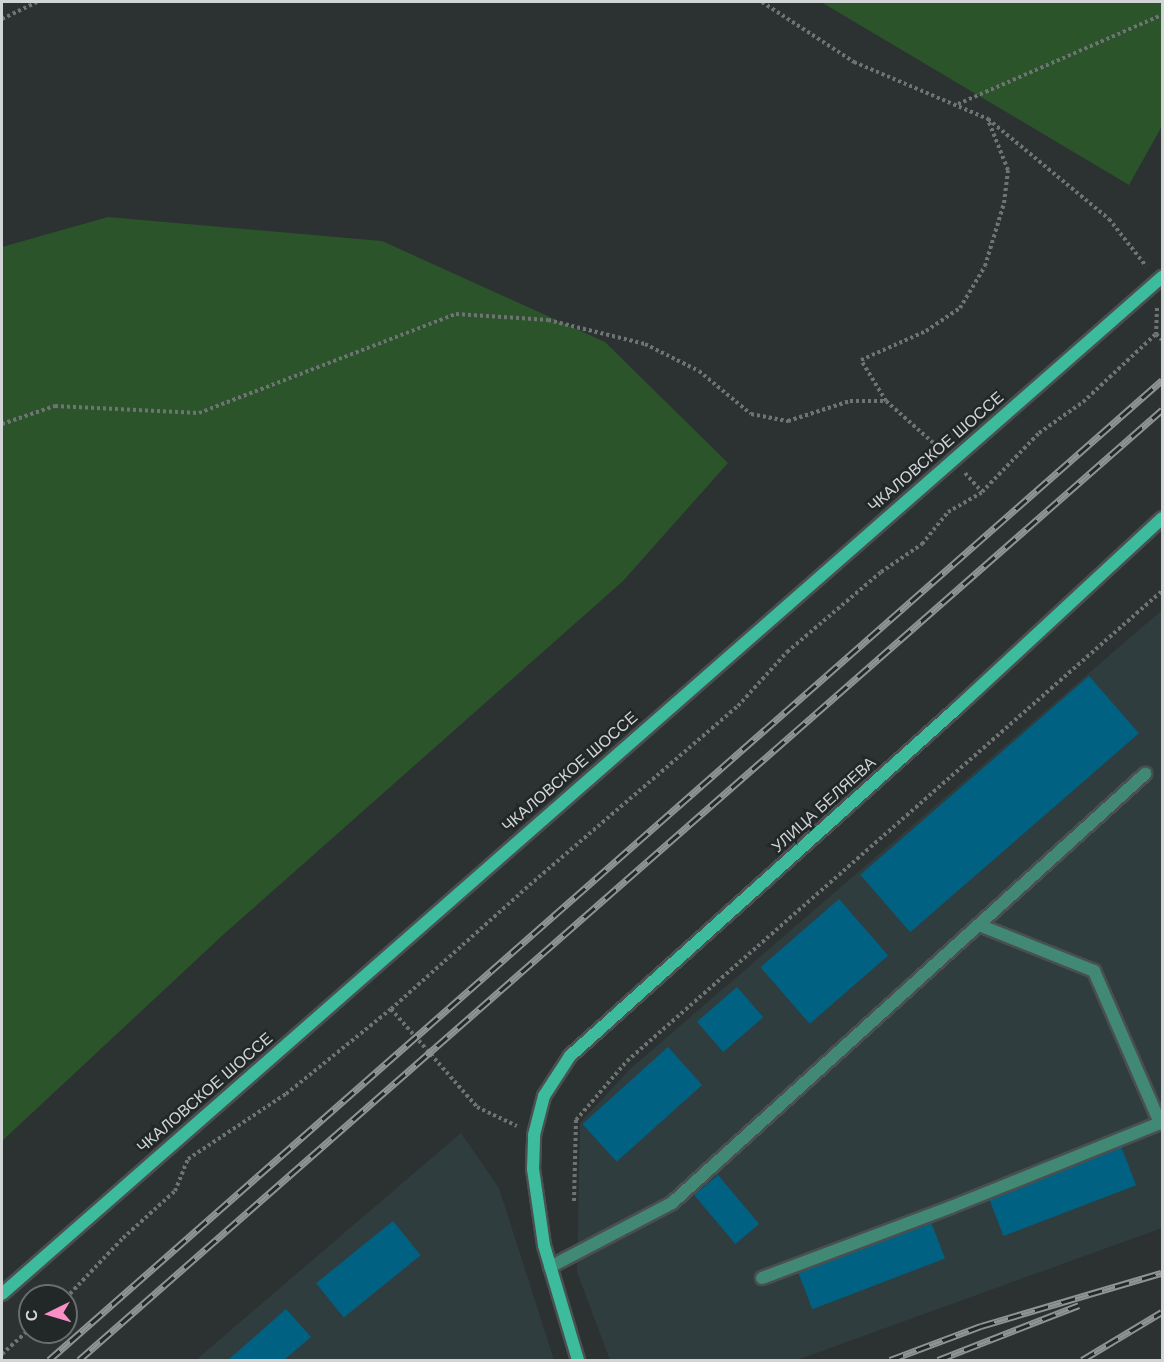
<!DOCTYPE html>
<meta charset="utf-8">
<style>
body{margin:0}
#map{position:relative;width:1164px;height:1362px;overflow:hidden;background:#2c3132;font-family:Helvetica,sans-serif}
div>[style]{position:absolute}
.built>*{inset:0;background:#303d3e}
.green>*{inset:0;background:#2b542b}
.building>*{inset:0;background:#016183;transform-origin:0 0}
.path>*{height:4px;margin-top:-2px;transform-origin:0;background:repeating-linear-gradient(90deg,#6e7374 0 3px,transparent 0 6px)}
.roads{filter:drop-shadow(2px 0 #4a4f50) drop-shadow(-2px 0 #4a4f50) drop-shadow(0 2px #4a4f50) drop-shadow(0 -2px #4a4f50)}
.lane>*{height:12px;margin:-6px;padding:0 6px;transform-origin:6px;border-radius:6px;background:#418975}
.secondary>*{height:12px;margin:-6px;padding:0 6px;transform-origin:6px;border-radius:6px;background:#3cbc9c}
.rail>*{height:7px;margin-top:-3.5px;transform-origin:0;background:repeating-linear-gradient(90deg,#222728 0 14px,#909394 0 28px);box-sizing:border-box;border-block:2px solid #909394}
span{translate:-50% -50%;white-space:nowrap;text-align:center;line-height:1.15;-webkit-text-stroke:5px #222728;paint-order:stroke}
.street-label{font-size:16px;color:#d2d5d6}
.frame{position:absolute;inset:0;border:3px solid #d2d5d6;pointer-events:none}
.north{position:absolute;left:18px;top:1284px;width:60px;height:60px;box-sizing:border-box;background:#222728;border:2px solid #686d6e;border-radius:50%;rotate:265deg;font-size:16px;font-weight:700;line-height:24px;text-align:center;color:#d2d5d6}
.north::after{content:'';display:block;margin:auto;width:21px;height:27px;background:#fa8fc7;clip-path:polygon(50% 0,100% 100%,50% 72%,0 100%)}
</style>
<div id="map">
<div class="built">
<i style="clip-path:polygon(1162px 610px,1162px 1228px,797px 1360px,610px 1360px,577px 1272px,580px 1123px,630px 1069px)"></i>
<i style="clip-path:polygon(461px 1133px,499px 1188px,554px 1360px,196px 1360px)"></i>
</div>
<div class="green">
<i style="clip-path:polygon(821px 2px,1162px 2px,1162px 126px,1129px 185px)"></i>
<i style="clip-path:polygon(108px 217px,382px 241px,605px 342px,728px 463px,623px 581px,224px 934px,2px 1141px,2px 247px)"></i>
</div>
<div class="building">
<i style="left:1089px;top:676px;width:76px;height:303px;rotate:49deg"></i>
<i style="left:839px;top:899px;width:75px;height:104px;rotate:49deg"></i>
<i style="left:737px;top:987px;width:40px;height:53px;rotate:49deg"></i>
<i style="left:668px;top:1047px;width:51px;height:115px;rotate:48deg"></i>
<i style="left:1121px;top:1146px;width:42px;height:142px;rotate:69deg"></i>
<i style="left:718px;top:1175px;width:64px;height:31px;rotate:50deg"></i>
<i style="left:393px;top:1221px;width:44px;height:99px;rotate:51deg"></i>
<i style="left:931px;top:1222px;width:39px;height:142px;rotate:69deg"></i>
<i style="clip-path:polygon(286px 1309px,311px 1337px,284px 1360px,228px 1360px)"></i>
</div>
<div class="path">
<i style="left:762px;top:2px;width:110px;rotate:33.1deg"></i>
<i style="left:854px;top:62px;width:146px;rotate:23deg"></i>
<i style="left:988px;top:119px;width:157px;rotate:39.6deg"></i>
<i style="left:1109px;top:219px;width:60px;rotate:51.8deg"></i>
<i style="left:2px;top:19px;width:39px;rotate:-26deg"></i>
<i style="left:958px;top:104px;width:223px;rotate:-23.6deg"></i>
<i style="left:1157px;top:308px;width:26px;rotate:92deg"></i>
<i style="left:1156px;top:334px;width:8px;rotate:45deg"></i>
<i style="left:886px;top:401px;width:48px;rotate:-121.4deg"></i>
<i style="left:861px;top:360px;width:71px;rotate:-24deg"></i>
<i style="left:926px;top:331px;width:41px;rotate:-34.1deg"></i>
<i style="left:960px;top:308px;width:49px;rotate:-59.2deg"></i>
<i style="left:985px;top:266px;width:66px;rotate:-73.2deg"></i>
<i style="left:1004px;top:203px;width:33px;rotate:-83deg"></i>
<i style="left:1008px;top:170px;width:54px;rotate:-111.8deg"></i>
<i style="left:2px;top:424px;width:56px;rotate:-18.8deg"></i>
<i style="left:55px;top:406px;width:144px;rotate:2.8deg"></i>
<i style="left:199px;top:413px;width:275px;rotate:-21.1deg"></i>
<i style="left:456px;top:314px;width:92px;rotate:3.7deg"></i>
<i style="left:548px;top:320px;width:100px;rotate:13.9deg"></i>
<i style="left:645px;top:344px;width:60px;rotate:26.6deg"></i>
<i style="left:699px;top:371px;width:67px;rotate:39.6deg"></i>
<i style="left:751px;top:414px;width:38px;rotate:11deg"></i>
<i style="left:788px;top:421px;width:65px;rotate:-17.9deg"></i>
<i style="left:850px;top:401px;width:36px"></i>
<i style="left:886px;top:401px;width:69px;rotate:41.5deg"></i>
<i style="left:965px;top:473px;width:25px;rotate:48deg"></i>
<i style="left:391px;top:1009px;width:130px;rotate:48.7deg"></i>
<i style="left:477px;top:1107px;width:44px;rotate:25.4deg"></i>
<i style="left:574px;top:1201px;width:81px;rotate:-88.6deg"></i>
<i style="left:576px;top:1120px;width:78px;rotate:-49.2deg"></i>
<i style="left:627px;top:1061px;width:712px;rotate:-41.3deg"></i>
<i style="left:66px;top:1298px;width:83px;rotate:-46.5deg"></i>
<i style="left:123px;top:1238px;width:70px;rotate:-42.1deg"></i>
<i style="left:175px;top:1191px;width:35px;rotate:-68deg"></i>
<i style="left:188px;top:1159px;width:118px;rotate:-33.6deg"></i>
<i style="left:286px;top:1094px;width:135px;rotate:-39deg"></i>
<i style="left:391px;top:1009px;width:180px;rotate:-41.8deg"></i>
<i style="left:525px;top:889px;width:281px;rotate:-40.7deg"></i>
<i style="left:738px;top:706px;width:73px;rotate:-47.8deg"></i>
<i style="left:787px;top:652px;width:123px;rotate:-40.4deg"></i>
<i style="left:881px;top:572px;width:50px;rotate:-34.3deg"></i>
<i style="left:922px;top:544px;width:41px;rotate:-50.9deg"></i>
<i style="left:948px;top:512px;width:39px;rotate:-30deg"></i>
<i style="left:982px;top:492px;width:82px;rotate:-46deg"></i>
<i style="left:1039px;top:433px;width:54px;rotate:-35.2deg"></i>
<i style="left:1083px;top:402px;width:100px;rotate:-43deg"></i>
<i style="left:2px;top:1354px;width:38px;rotate:-42deg"></i>
</div>
<div class="roads">
<div class="lane">
<i style="left:979px;top:925px;width:124px;rotate:21.8deg"></i>
<i style="left:1094px;top:971px;width:166px;rotate:66.5deg"></i>
<i style="left:550px;top:1267px;width:138px;rotate:-27.7deg"></i>
<i style="left:672px;top:1203px;width:639px;rotate:-42.21deg"></i>
<i style="left:762px;top:1278px;width:202px;rotate:-20.6deg"></i>
<i style="left:951px;top:1207px;width:227px;rotate:-21.9deg"></i>
</div>
<div class="secondary">
<i style="left:2px;top:1294px;width:1543px;rotate:-41.24deg"></i>
<i style="left:578px;top:1360px;width:120px;rotate:-106.5deg"></i>
<i style="left:544px;top:1245px;width:77px;rotate:-98.2deg"></i>
<i style="left:533px;top:1169px;width:34px;rotate:-88deg"></i>
<i style="left:534px;top:1135px;width:40px;rotate:-75.6deg"></i>
<i style="left:544px;top:1096px;width:48px;rotate:-57deg"></i>
<i style="left:570px;top:1056px;width:519px;rotate:-41.95deg"></i>
<i style="left:956px;top:709px;width:281px;rotate:-42.8deg"></i>
</div>
</div>
<div class="rail">
<i style="left:49px;top:1360px;width:1483px;rotate:-41.36deg"></i>
<i style="left:79px;top:1360px;width:1441px;rotate:-41.26deg"></i>
<i style="left:890px;top:1360px;width:97px;rotate:-20.5deg"></i>
<i style="left:981px;top:1326px;width:188px;rotate:-16.4deg"></i>
<i style="left:938px;top:1360px;width:151px;rotate:-21.3deg"></i>
<i style="left:1082px;top:1360px;width:93px;rotate:-31deg"></i>
</div>
<div class="street-label">
<span style="left:936px;top:452px;rotate:-41deg">ЧКАЛОВСКОЕ ШОССЕ</span>
<span style="left:570px;top:772px;rotate:-41deg">ЧКАЛОВСКОЕ ШОССЕ</span>
<span style="left:824px;top:805px;rotate:-42deg">УЛИЦА БЕЛЯЕВА</span>
<span style="left:205px;top:1093px;rotate:-41deg">ЧКАЛОВСКОЕ ШОССЕ</span>
</div>
<div class="frame"></div>
<div class="north">С</div>
</div>
